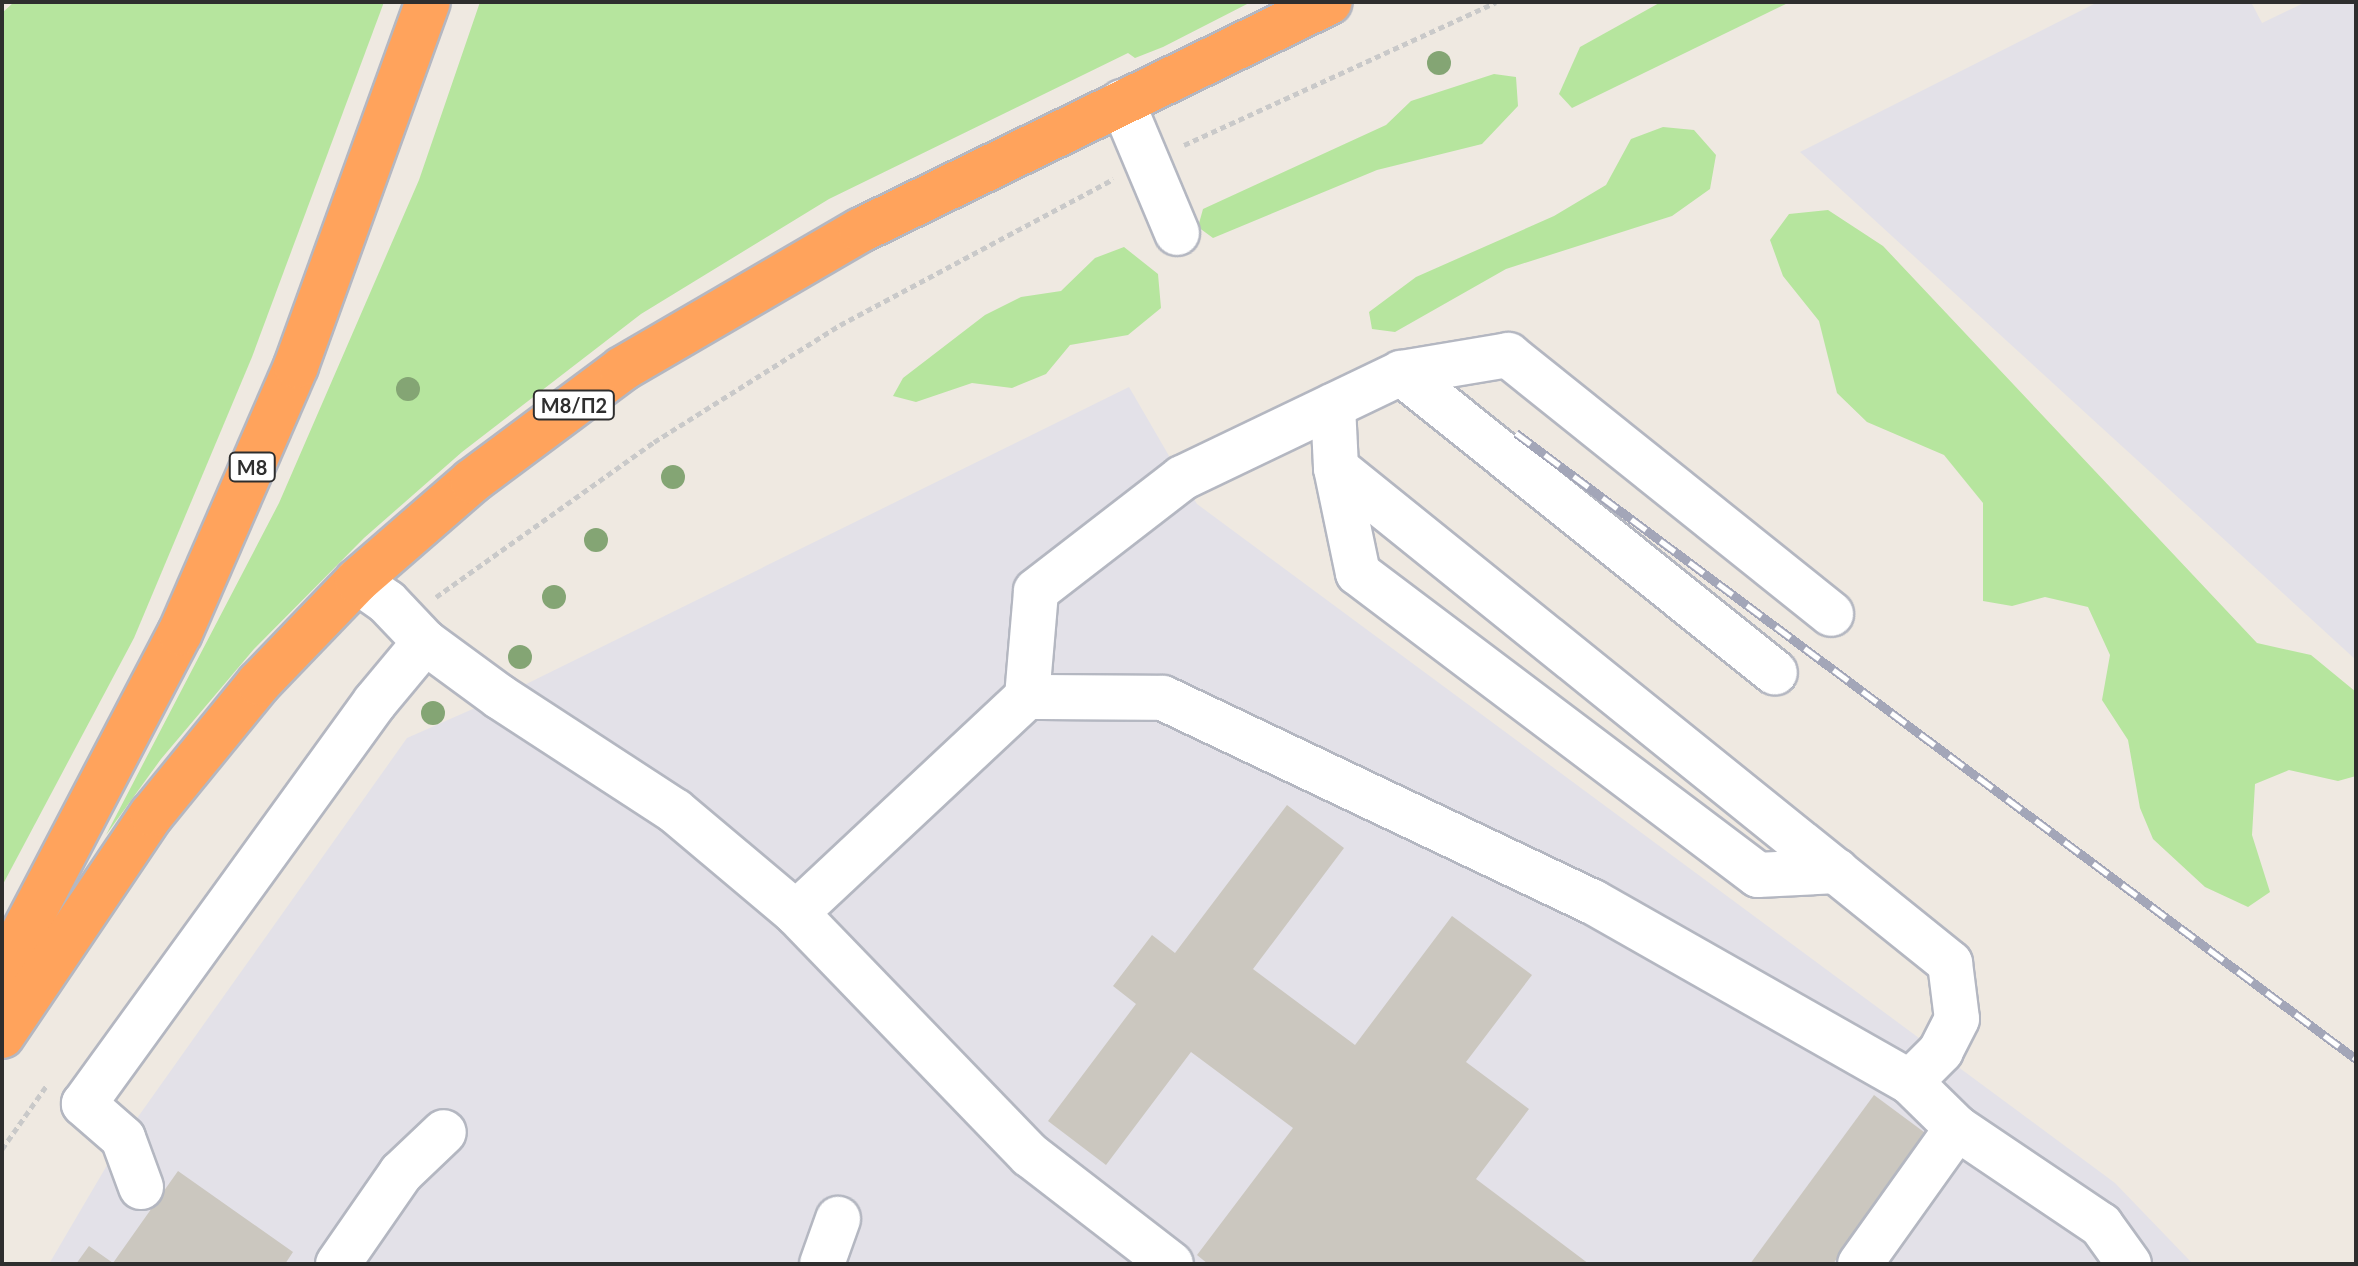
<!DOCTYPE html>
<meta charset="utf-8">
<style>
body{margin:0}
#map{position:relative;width:2358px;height:1266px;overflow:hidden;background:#efe9e1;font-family:Lato,sans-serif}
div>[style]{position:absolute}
.industrial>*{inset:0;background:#e3e1e8}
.green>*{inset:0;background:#b6e59e}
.building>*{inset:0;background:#cbc7bf}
.path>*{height:5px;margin-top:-2.5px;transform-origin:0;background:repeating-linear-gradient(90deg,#c9c9c9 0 6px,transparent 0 10px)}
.roads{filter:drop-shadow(2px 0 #b4b7c1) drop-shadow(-2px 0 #b4b7c1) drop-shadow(0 2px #b4b7c1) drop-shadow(0 -2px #b4b7c1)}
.minor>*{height:44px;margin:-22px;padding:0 22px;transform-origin:22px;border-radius:22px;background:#fff}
.highway>*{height:44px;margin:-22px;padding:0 22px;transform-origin:22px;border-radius:22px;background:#ffa35c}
.rail>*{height:9px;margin-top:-4.5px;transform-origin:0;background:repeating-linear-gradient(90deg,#fff 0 18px,#a3a6b8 0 36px);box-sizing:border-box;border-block:2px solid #a3a6b8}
.trees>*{width:24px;height:24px;margin:-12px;border-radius:50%;background:#84a574}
span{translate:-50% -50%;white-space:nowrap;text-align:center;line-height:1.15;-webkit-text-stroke:6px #fff;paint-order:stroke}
.shield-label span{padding:2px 6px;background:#fff;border:2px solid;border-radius:6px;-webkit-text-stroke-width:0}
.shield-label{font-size:20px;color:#2e2e2e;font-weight:700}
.frame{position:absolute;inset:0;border:4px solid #2e2e2e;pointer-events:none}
</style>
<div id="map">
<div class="industrial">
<i style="clip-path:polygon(2098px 2px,2251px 2px,2262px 23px,2306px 2px,2356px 2px,2356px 660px,1800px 152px)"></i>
<i style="clip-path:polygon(1129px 387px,1197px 504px,2115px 1183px,2193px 1264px,49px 1264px,123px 1138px,407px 738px,500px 697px)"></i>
</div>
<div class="green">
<i style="clip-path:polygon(14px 2px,384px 2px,252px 357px,134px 638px,2px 886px,2px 13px)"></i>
<i style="clip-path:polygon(480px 2px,1251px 2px,1163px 47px,1135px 58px,1128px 53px,829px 199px,641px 314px,462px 452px,364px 538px,254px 649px,161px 759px,106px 835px,279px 503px,419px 180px)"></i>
<i style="clip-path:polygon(1661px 2px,1790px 2px,1572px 108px,1559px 94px,1580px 47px)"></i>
<i style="clip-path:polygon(1494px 74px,1516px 77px,1518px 106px,1482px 144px,1377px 170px,1213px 238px,1198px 227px,1203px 209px,1386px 125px,1411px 101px)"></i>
<i style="clip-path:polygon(1663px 127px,1694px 130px,1716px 155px,1710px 189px,1672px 216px,1506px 269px,1395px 332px,1372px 329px,1369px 312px,1416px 277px,1554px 216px,1606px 185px,1631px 139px)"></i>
<i style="clip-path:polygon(1828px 210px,1883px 246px,2257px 643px,2311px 655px,2356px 692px,2356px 776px,2338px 781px,2289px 770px,2255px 784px,2252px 835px,2270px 892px,2248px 907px,2205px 887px,2153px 839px,2140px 808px,2128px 740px,2102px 700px,2110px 655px,2088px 607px,2045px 597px,2012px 606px,1983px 601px,1983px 503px,1944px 455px,1867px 422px,1837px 393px,1819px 321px,1783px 276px,1770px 240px,1789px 214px)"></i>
<i style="clip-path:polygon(1124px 247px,1158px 274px,1161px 308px,1128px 335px,1070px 345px,1046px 374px,1012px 388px,972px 383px,916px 402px,893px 396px,903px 378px,985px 315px,1021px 297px,1061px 291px,1095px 258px)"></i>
</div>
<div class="building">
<i style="clip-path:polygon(1287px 805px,1344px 848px,1253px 969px,1355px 1045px,1452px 916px,1532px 975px,1466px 1062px,1529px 1109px,1476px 1179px,1589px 1264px,1208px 1264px,1197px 1255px,1293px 1128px,1191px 1052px,1106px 1165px,1048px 1121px,1136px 1004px,1113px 986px,1152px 935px,1175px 953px)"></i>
<i style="clip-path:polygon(1874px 1095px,1928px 1135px,1833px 1264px,1750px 1264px)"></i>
<i style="clip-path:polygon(178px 1171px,293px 1252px,285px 1264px,76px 1264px,89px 1246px,113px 1263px)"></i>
</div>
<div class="path">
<i style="left:1184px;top:145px;width:343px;rotate:-24.6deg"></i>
<i style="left:436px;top:597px;width:267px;rotate:-35.4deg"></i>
<i style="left:654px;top:442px;width:220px;rotate:-32.2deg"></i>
<i style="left:840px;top:325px;width:310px;rotate:-28.1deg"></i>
<i style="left:2px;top:1149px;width:78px;rotate:-54.9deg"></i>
</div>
<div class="roads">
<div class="minor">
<i style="left:1122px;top:102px;width:142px;rotate:67.2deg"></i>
<i style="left:1401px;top:373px;width:109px;rotate:-9.5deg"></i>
<i style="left:1508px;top:355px;width:414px;rotate:38.7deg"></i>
<i style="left:1333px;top:406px;width:62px;rotate:87.2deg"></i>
<i style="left:1336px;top:468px;width:789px;rotate:38.88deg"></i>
<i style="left:1950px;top:963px;width:56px;rotate:82.9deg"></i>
<i style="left:1957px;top:1019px;width:36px;rotate:117deg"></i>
<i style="left:1941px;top:1051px;width:44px;rotate:135deg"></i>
<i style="left:1336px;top:468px;width:107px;rotate:78.2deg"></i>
<i style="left:1358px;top:573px;width:501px;rotate:37.05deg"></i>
<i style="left:1758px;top:875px;width:79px;rotate:-2.9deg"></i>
<i style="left:357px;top:581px;width:37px;rotate:35deg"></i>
<i style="left:387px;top:602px;width:55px;rotate:46.5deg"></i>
<i style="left:425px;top:642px;width:93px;rotate:36.3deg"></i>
<i style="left:500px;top:697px;width:209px;rotate:33.1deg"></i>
<i style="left:675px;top:811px;width:158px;rotate:40.1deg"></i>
<i style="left:796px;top:913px;width:337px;rotate:46deg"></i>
<i style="left:1030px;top:1155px;width:178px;rotate:37.7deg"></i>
<i style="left:1027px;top:697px;width:106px;rotate:-85.1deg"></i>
<i style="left:1036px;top:591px;width:185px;rotate:-37.7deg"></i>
<i style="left:1182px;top:478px;width:243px;rotate:-25.6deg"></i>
<i style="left:1401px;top:373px;width:479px;rotate:38.7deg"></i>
<i style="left:796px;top:913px;width:316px;rotate:-43.1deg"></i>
<i style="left:1027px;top:697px;width:136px;rotate:0.4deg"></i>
<i style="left:1163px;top:698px;width:476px;rotate:25.4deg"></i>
<i style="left:1593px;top:902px;width:365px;rotate:29.6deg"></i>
<i style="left:1910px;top:1082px;width:66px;rotate:44.4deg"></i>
<i style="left:1957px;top:1128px;width:167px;rotate:125.5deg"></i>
<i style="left:1957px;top:1128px;width:174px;rotate:34deg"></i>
<i style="left:2101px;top:1225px;width:48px;rotate:54.3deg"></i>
<i style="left:141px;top:1187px;width:52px;rotate:-110.2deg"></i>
<i style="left:123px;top:1138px;width:52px;rotate:-138.9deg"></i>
<i style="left:84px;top:1104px;width:496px;rotate:-54.1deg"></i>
<i style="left:375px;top:702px;width:78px;rotate:-50.2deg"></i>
<i style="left:338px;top:1264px;width:111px;rotate:-55.3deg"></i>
<i style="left:401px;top:1173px;width:59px;rotate:-43.6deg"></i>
<i style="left:822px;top:1264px;width:48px;rotate:-70.4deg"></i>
</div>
<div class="highway">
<i style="left:2px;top:973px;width:384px;rotate:-62.4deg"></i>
<i style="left:180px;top:633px;width:291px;rotate:-66.5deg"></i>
<i style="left:296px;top:366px;width:387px;rotate:-70.1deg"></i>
<i style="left:2px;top:1036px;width:268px;rotate:-56deg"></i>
<i style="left:152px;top:814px;width:169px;rotate:-50.8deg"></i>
<i style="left:259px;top:683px;width:141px;rotate:-46.1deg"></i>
<i style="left:357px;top:581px;width:152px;rotate:-41deg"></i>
<i style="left:472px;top:481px;width:187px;rotate:-36.7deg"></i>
<i style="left:622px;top:369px;width:276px;rotate:-30.2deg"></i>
<i style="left:861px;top:230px;width:521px;rotate:-25.93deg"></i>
</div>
</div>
<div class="rail">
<i style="left:1516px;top:433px;width:1048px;rotate:36.69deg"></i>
</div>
<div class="trees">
<i style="left:1439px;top:63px"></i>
<i style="left:408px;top:389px"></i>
<i style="left:673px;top:477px"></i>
<i style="left:596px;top:540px"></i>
<i style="left:554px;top:597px"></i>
<i style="left:520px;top:657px"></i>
<i style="left:433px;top:713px"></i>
</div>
<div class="shield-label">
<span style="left:574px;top:405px">М8/П2</span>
<span style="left:252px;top:467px">М8</span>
</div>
<div class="frame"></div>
</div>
